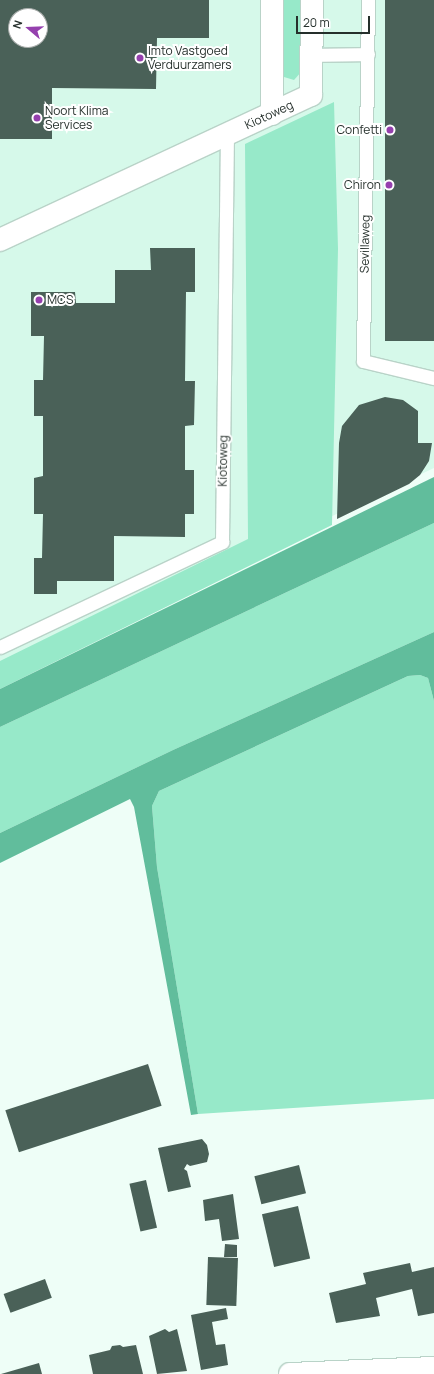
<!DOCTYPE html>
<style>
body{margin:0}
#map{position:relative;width:434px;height:1374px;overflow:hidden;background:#eefef7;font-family:Manrope,sans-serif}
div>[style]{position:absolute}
.built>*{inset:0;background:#d6f9ea}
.green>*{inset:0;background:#97e9c9}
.water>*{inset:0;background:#61bd9c}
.building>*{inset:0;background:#4a6158;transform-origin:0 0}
.roads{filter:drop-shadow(1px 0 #b9d3c8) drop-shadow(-1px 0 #b9d3c8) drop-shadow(0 1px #b9d3c8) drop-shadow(0 -1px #b9d3c8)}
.service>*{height:13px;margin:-6.5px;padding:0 6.5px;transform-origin:6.5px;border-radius:6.5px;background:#fff}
.minor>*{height:22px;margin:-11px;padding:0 11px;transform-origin:11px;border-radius:11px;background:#fff}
.dots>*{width:11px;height:11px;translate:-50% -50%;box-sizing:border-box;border:2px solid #fff;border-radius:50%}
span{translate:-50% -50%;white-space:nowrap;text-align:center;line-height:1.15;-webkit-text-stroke:4px #fff;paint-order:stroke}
.poi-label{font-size:12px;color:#252f2b}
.left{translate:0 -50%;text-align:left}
.right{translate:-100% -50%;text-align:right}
.street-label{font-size:12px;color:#252f2b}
.north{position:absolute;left:8px;top:8px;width:40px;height:40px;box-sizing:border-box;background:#fff;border:1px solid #a8acaa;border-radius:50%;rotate:289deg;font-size:11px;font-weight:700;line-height:16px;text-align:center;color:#252f2b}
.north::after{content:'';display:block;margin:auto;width:14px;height:18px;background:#9540ae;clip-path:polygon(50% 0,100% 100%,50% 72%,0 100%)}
.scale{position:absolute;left:296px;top:16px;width:74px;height:18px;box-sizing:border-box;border:2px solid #252f2b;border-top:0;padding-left:5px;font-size:12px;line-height:14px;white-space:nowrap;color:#252f2b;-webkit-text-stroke:3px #fff;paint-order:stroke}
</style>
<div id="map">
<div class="built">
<i style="clip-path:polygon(evenodd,0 0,434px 0,434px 468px,0 673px,0 0,16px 16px,40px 16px,40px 40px,16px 40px,16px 16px)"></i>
</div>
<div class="green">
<i style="clip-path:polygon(282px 0,303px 0,302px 71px,294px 80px,284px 77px,282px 71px)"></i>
<i style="clip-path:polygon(334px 102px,338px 249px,332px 525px,0 689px,0 661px,248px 539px,245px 144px)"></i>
<i style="clip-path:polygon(434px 523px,434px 632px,173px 750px,0 833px,0 727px)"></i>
<i style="clip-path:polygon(420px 675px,428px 678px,434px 701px,434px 1099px,198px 1114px,157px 867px,152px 806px,159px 791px,408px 676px)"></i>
</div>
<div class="water">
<i style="clip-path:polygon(434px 477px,434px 523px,0 727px,0 689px)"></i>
<i style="clip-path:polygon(434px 632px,434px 701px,428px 678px,420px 675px,408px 676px,159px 791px,152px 806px,157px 867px,198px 1114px,191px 1115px,134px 807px,130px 799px,0 863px,0 833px,173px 750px)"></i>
</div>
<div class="building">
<i style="clip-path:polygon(evenodd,0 0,209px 0,209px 38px,157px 38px,156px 89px,52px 88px,52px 139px,0 139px,0 0,16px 16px,40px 16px,40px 40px,16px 40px,16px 16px)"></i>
<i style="left:385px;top:0;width:49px;height:341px"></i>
<i style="clip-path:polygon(150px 248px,195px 248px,195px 292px,186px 292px,185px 381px,195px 381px,194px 425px,185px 426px,185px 470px,194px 470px,194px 514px,185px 514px,185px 537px,114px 536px,114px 581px,57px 581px,57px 594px,34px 594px,34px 558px,42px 558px,43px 514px,34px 514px,34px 478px,43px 476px,43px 416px,34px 416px,34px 380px,43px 380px,44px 336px,31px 336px,31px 292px,75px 292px,76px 303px,115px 303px,115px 270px,151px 270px)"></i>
<i style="clip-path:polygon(385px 397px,403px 400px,418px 411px,418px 443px,432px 443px,429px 461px,420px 475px,409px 484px,337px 519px,339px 443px,342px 426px,359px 405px)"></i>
<i style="left:148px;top:1064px;width:44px;height:150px;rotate:72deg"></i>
<i style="clip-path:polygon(202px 1139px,207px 1145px,209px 1154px,207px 1162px,190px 1166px,187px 1164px,184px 1169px,187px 1171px,191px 1187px,168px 1192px,158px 1148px)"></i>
<i style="left:299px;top:1165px;width:29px;height:46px;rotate:76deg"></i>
<i style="left:146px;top:1180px;width:49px;height:17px;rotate:77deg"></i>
<i style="clip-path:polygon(233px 1194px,239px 1239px,222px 1241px,219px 1219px,205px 1221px,203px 1200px)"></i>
<i style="left:298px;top:1206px;width:54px;height:37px;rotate:77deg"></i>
<i style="clip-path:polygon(225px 1244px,237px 1245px,237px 1257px,224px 1257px)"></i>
<i style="left:208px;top:1257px;width:30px;height:48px;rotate:2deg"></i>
<i style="clip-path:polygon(410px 1263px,412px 1272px,434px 1267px,434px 1313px,418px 1316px,412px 1289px,376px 1298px,380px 1316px,336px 1323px,329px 1293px,366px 1284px,363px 1273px)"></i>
<i style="left:45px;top:1279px;width:20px;height:44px;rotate:70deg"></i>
<i style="clip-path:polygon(226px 1308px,228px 1319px,212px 1322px,216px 1345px,225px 1344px,228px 1365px,201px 1370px,191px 1315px)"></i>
<i style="clip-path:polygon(165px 1329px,169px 1332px,177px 1329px,187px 1371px,157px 1374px,149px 1336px)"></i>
<i style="clip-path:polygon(120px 1345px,123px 1347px,136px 1345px,143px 1374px,93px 1374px,89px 1355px,110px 1350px,112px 1346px)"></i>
<i style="clip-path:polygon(39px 1363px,42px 1374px,1px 1374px)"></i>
</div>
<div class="roads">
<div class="service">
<i style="left:368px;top:0;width:361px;rotate:90.8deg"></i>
<i style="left:363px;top:361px;width:73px;rotate:13.5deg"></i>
<i style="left:312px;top:55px;width:56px;rotate:-1deg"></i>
<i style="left:0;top:647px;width:246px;rotate:-25.3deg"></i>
<i style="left:222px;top:542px;width:408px;rotate:-89.3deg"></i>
</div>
<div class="minor">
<i style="left:272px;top:114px;width:114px;rotate:-90deg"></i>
<i style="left:0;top:240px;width:343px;rotate:-25deg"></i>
<i style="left:311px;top:95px;width:95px;rotate:-89.4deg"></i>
<i style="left:290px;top:1374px;width:144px;rotate:-2.4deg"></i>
</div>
</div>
<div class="dots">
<i style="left:140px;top:58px;background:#9540ae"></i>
<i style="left:37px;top:118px;background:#9540ae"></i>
<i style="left:390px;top:130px;background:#9540ae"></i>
<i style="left:389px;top:185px;background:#9540ae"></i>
<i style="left:39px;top:300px;background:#9540ae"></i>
</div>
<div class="poi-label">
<span class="left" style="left:148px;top:58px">Imto Vastgoed<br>Verduurzamers</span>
<span class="left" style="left:45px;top:118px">Noort Klima<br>Services</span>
<span class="right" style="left:382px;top:130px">Confetti</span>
<span class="right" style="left:381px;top:185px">Chiron</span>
<span class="left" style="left:47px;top:300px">MCS</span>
</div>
<div class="street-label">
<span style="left:269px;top:115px;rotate:-25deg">Kiotoweg</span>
<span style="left:365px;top:244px;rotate:-89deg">Sevillaweg</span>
<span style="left:223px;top:461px;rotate:-89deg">Kiotoweg</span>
</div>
<div class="north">N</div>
<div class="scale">20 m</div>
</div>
